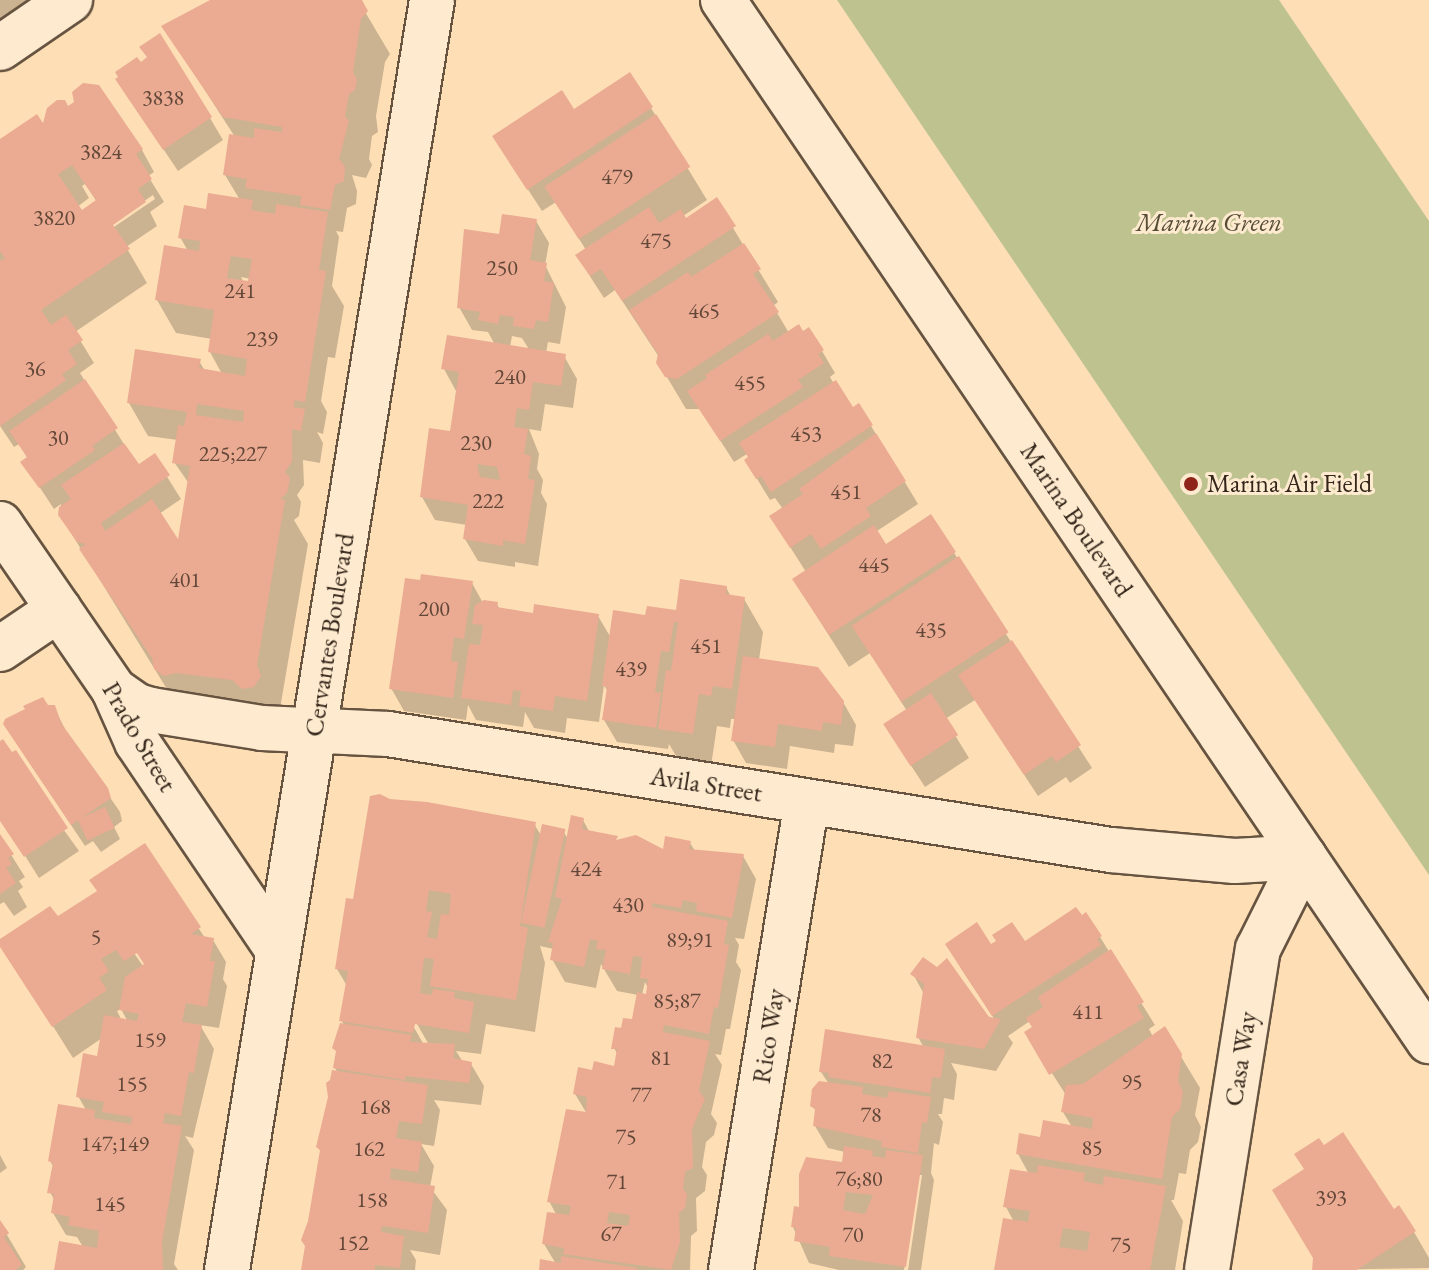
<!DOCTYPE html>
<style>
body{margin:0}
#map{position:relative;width:1429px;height:1270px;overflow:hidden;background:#fedfb5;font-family:"EB Garamond",serif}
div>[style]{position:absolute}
.green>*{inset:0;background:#bec28f}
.shadow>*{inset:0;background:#0003}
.building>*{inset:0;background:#ebab93;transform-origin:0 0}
.roads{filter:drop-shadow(2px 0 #665441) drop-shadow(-2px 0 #665441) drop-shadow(0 2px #665441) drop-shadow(0 -2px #665441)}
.street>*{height:44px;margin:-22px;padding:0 22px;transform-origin:22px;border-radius:22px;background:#feeacf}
.secondary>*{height:44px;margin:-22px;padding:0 22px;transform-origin:22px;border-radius:22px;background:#feeacf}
.dots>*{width:22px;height:22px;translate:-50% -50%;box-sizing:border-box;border:4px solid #feeacf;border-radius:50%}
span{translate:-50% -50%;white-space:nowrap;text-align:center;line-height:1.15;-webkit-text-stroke:6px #feeacf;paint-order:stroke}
.number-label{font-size:22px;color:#624738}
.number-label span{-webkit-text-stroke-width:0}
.park-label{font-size:26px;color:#564d37;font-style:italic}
.poi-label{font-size:26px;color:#34261a}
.left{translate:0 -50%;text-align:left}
.street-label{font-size:26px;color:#34261a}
</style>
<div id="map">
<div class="green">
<i style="clip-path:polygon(837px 0,1279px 0,1429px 221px,1429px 875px)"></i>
</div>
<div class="shadow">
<i style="clip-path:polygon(0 0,32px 0,0 26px)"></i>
<i style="clip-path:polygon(evenodd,213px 0,358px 0,390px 54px,385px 62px,376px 116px,378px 132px,372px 136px,369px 159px,372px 165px,366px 178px,352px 175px,357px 191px,356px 204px,347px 208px,343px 232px,336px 231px,339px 237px,332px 286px,344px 306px,335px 358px,328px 357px,321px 401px,327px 412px,323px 434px,317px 432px,323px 443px,320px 463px,303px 460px,304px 485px,297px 495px,301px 502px,299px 516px,294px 520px,308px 544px,280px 709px,181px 712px,60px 515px,61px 504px,54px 509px,23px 462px,28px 459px,19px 444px,14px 447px,0 426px,0 141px,44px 128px,68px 109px,142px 150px,154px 172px,148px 176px,164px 202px,150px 212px,157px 226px,126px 247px,147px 283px,75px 332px,94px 363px,80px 373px,138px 467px,154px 456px,181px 499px,159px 514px,179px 544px,190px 485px,174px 462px,178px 440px,148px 436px,129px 403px,199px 361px,205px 371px,222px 374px,210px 352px,212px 339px,176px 333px,157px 300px,188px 251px,180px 237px,207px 211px,240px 200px,225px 175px,235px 137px,164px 27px,213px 0,85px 184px,97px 202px,82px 213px,77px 207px,89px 198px,82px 186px,85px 184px,213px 0,153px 195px,155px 199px,111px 229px,111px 224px,153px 195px,213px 0,241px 277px,251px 279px,250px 284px,244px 283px,241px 277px)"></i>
<i style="clip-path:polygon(141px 64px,210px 118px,223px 140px,178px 171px,117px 80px)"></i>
<i style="clip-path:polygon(651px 108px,707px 200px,683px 216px,686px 220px,716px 200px,778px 302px,773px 306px,789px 333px,822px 351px,835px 373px,830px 377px,834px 384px,852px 409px,859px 406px,918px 504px,877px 531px,886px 546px,931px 517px,1092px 768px,1070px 783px,1066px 777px,1038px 796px,975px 700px,945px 719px,969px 758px,925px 787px,899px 747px,907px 711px,870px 653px,849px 667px,814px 612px,795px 580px,806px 572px,785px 539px,783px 509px,775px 498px,770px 500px,746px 461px,750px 458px,747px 454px,734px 462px,700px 409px,686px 409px,658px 362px,659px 357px,615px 290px,604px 298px,591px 278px,578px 256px,586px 250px,556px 202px,542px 211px,508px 159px,574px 111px)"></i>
<i style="clip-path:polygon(evenodd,536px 221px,549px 243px,545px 265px,566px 307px,560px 344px,548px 342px,546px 353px,564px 356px,577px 379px,573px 408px,545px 404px,541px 431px,529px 429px,539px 454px,537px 469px,543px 480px,541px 493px,547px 504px,538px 566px,515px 562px,515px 567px,478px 561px,465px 539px,467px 525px,435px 520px,422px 497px,452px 434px,456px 391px,444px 369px,495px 345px,488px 332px,472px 330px,459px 307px,500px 236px,536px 221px,512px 336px,522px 338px,530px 351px,510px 347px,512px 336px)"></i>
<i style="clip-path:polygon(472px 583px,483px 603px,497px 604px,500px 610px,535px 615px,598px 616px,611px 638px,647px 617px,674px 612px,726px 587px,731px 597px,744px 599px,763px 632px,759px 660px,843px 702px,856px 725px,853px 746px,835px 744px,834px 753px,790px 746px,787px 769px,746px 763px,733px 740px,736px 719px,731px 719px,730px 728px,717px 726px,711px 766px,679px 761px,669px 744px,668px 749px,617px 742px,604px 720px,608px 692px,604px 685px,599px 722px,567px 718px,565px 733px,534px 728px,525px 712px,523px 727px,476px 720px,468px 705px,466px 720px,404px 711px,391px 688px)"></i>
<i style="clip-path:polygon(47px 706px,54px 707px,70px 739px,120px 812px,122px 821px,114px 827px,120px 839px,101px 852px,93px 841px,85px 846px,19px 747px)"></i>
<i style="clip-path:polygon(0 741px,79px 851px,39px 878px,0 816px)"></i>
<i style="clip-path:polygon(evenodd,583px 820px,590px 833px,618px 842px,664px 852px,690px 843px,695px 851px,743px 856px,756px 879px,744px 939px,735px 938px,739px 945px,736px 962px,741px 970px,730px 1029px,726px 1029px,721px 1055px,715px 1054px,722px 1065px,711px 1114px,717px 1123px,714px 1135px,706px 1142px,702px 1167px,707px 1175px,705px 1191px,696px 1198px,697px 1231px,691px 1236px,690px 1270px,541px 1270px,556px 1264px,544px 1244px,557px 1216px,549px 1201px,587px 1114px,575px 1094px,594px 1072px,616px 1068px,618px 1055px,614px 1048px,622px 1031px,633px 1022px,638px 995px,617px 991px,601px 964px,596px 988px,565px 982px,552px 959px,554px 949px,540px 946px,545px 963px,535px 1032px,486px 1024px,481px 1054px,456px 1051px,463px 1062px,471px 1064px,484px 1086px,481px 1105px,434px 1100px,440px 1110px,434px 1146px,421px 1144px,434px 1166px,430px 1187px,447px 1210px,440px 1255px,410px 1250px,416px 1260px,415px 1270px,303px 1270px,321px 1152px,318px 1147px,338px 1073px,335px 1068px,344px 1026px,342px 1021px,347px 986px,337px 969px,355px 902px,534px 824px,542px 837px,563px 831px,568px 839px,583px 820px,645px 982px,649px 990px,648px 996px,642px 995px,645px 982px,583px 820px,412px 1015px,429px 1045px,424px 1045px,408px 1017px,412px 1015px)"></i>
<i style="clip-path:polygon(0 837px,25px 877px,19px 881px,23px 887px,18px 891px,27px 907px,14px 916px,4px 902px,0 904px)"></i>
<i style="clip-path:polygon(evenodd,144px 845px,205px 938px,213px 940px,226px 962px,223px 979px,227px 986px,219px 1028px,200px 1025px,214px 1049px,193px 1138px,185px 1136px,194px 1150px,174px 1264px,178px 1270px,56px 1270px,83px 1247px,77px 1237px,66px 1235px,53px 1213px,55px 1201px,50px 1192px,54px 1168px,50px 1161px,86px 1110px,78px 1096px,99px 1058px,102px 1038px,73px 1058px,0 942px,57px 919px,98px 892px,144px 845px,133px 944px,148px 966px,143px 966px,129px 946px,133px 944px,144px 845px,121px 1009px,128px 1022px,122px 1021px,117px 1011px,121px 1009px)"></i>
<i style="clip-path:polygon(1100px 937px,1155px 1025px,1149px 1029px,1153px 1037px,1180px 1055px,1200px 1088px,1195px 1115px,1201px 1127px,1198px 1142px,1190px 1150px,1186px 1174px,1179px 1173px,1174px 1200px,1171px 1200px,1183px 1221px,1175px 1270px,996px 1270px,1014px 1222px,1006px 1207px,1029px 1174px,1018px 1154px,1042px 1139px,1072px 1127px,1063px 1112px,1066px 1095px,1026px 1033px,1034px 1028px,1030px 1021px,1008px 1036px,1013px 1043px,996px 1071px,951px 1063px,957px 1074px,954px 1100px,944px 1098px,942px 1114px,938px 1114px,943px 1122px,939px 1145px,934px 1143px,931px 1173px,934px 1180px,921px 1270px,908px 1270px,922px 1175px,918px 1175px,904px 1270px,839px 1270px,809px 1263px,793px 1227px,801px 1210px,843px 1164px,845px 1152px,828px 1148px,815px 1126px,817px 1113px,812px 1105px,829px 1084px,821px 1072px,924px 1048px,918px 1037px,924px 994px,913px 974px,995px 1020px,960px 967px,991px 947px)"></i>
<i style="clip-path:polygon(0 1155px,7px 1168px,0 1173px)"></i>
<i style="clip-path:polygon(1393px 1212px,1414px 1232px,1429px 1258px,1429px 1268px,1314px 1270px)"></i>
<i style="clip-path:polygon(0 1223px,26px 1267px,23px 1270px,0 1270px)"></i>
</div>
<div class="building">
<i style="clip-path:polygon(210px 0,362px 0,368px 11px,361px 19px,353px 72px,357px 80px,355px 90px,349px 94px,345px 116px,349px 121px,339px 159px,345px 167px,344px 181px,335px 185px,330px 210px,300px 205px,301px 196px,245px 188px,247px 179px,223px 175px,229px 134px,254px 138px,254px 128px,282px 132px,282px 127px,223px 117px,161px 26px)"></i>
<i style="clip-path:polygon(160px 33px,212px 117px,163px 150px,115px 79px,118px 77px,115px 72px,137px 57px,141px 62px,147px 57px,139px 47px)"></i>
<i style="clip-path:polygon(630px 72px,653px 107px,527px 190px,492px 136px,562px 90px,574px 109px)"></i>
<i style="clip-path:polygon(evenodd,83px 83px,99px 85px,143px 149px,136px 154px,152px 179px,138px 189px,146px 202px,113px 225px,130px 249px,41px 310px,51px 325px,66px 315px,83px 340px,68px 350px,77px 364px,62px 374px,66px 380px,0 426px,0 261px,5px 258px,0 251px,0 139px,37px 114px,43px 123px,47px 108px,57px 100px,65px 100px,68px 106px,74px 102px,72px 92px,83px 83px,72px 165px,96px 200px,82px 210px,58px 174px,72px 165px)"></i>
<i style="left:656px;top:114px;width:63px;height:133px;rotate:57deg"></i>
<i style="clip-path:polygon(evenodd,208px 193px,253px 200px,251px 210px,275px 214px,276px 204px,328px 212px,319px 270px,326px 271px,305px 402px,295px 400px,293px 407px,305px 409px,301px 431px,292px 429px,292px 461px,285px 472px,290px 478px,287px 493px,280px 499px,285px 500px,257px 665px,261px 676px,254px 687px,242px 689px,232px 680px,176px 673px,164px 676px,154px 669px,152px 658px,79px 549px,86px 544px,77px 542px,58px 515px,59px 507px,71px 499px,61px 485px,124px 443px,139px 464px,155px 453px,170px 475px,101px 523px,105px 531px,152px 499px,178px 539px,190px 466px,172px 463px,178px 425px,184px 426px,187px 412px,127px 403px,135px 349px,201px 359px,199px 368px,245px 376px,247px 359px,208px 352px,214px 310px,155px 300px,164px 245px,199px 251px,200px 241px,178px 238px,184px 205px,206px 209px,208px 193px,231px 256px,252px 259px,248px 281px,227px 278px,231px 256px,208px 193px,197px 404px,244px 411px,243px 422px,196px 415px,197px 404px)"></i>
<i style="clip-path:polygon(717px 197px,736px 226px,622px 301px,601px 269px,590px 276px,575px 255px,649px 207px,659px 223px,681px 209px,686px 218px)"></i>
<i style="clip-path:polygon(502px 214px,537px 219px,530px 260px,547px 263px,544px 281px,554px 283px,548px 322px,536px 320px,534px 329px,513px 326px,514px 317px,500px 315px,498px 324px,478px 320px,480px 312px,457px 308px,464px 229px,499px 234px)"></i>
<i style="clip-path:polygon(744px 243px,761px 269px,753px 274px,779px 312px,677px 379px,665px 377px,656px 363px,658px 354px,629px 310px,688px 272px,691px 277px)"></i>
<i style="clip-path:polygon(799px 324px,803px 331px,809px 327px,824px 350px,818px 354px,824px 363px,798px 380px,803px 387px,720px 441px,687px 391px,707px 378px,705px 375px,768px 334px,773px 341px)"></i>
<i style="clip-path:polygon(evenodd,447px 335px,566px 354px,561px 386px,533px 382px,529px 410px,517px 408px,514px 427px,528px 429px,524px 454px,531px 456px,528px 479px,535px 480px,525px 544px,503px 540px,503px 546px,463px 539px,468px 505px,420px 497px,429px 428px,450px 431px,455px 398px,459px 372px,441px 369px,447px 335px,477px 464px,497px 467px,500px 480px,480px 477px,477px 464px)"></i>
<i style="clip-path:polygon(85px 379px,118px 428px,92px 446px,95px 450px,39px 488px,20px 462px,27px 457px,9px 431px)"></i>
<i style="clip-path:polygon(836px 380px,853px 407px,859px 403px,873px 425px,771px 492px,761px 476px,756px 479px,744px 460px,748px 457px,739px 443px)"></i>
<i style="clip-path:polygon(876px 433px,906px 481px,866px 508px,871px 516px,821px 549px,811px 534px,790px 548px,769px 516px,803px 494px,799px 489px)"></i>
<i style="clip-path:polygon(931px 514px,956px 552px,829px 635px,792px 579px,874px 525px,886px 544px)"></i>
<i style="left:959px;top:556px;width:91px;height:128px;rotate:57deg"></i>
<i style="clip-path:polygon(421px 574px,473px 581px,464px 639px,454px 637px,451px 661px,458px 662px,453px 698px,389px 689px,405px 578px,420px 580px)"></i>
<i style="clip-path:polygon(680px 579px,727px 586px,726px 594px,745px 597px,732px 689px,713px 686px,711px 696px,699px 694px,693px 734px,658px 729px,666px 670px,671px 671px,678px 622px,674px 622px,669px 652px,661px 651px,655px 692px,661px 693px,656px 728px,602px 720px,607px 687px,602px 686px,613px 610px,645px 615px,647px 606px,676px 610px)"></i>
<i style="clip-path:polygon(484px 600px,498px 602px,497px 607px,533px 613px,534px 604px,599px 614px,587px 701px,555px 696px,553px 711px,519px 706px,521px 691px,513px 690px,511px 705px,461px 698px,469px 644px,480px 645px,483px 625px,472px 624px,475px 605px)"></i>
<i style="clip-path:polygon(1012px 640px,1081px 745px,1056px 762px,1052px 756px,1024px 775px,958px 675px)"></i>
<i style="clip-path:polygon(743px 656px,818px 667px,844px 701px,841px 725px,823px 722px,822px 731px,778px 724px,775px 747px,731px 741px)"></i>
<i style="left:931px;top:693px;width:50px;height:57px;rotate:57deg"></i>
<i style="clip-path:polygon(43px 697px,48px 705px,55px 705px,61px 723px,108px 788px,111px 798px,71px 825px,3px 724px,5px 719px,25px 709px,23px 706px)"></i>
<i style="clip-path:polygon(3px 739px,12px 752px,16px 750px,68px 828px,24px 857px,0 821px,0 741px)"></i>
<i style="clip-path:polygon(evenodd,380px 794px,390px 799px,427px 802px,536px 822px,520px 926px,528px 928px,516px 1000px,430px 986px,434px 959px,424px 958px,420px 993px,432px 995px,433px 989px,455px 992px,454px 998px,474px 1002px,469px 1033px,415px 1024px,413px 1033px,339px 1021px,348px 971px,335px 969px,346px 898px,353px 899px,370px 796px,380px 794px,429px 890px,451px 894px,449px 915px,441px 914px,437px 939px,427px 937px,432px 912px,426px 911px,429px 890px)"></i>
<i style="left:105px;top:807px;width:23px;height:30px;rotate:65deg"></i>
<i style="clip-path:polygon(evenodd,571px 815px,584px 818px,582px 829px,618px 836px,616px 840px,636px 835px,663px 849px,665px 836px,691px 841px,689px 849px,744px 854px,732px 918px,696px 911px,697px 903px,683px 900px,681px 908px,652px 903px,652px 907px,728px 921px,724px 944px,729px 945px,718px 1008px,714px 1007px,709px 1034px,664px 1025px,663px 1032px,710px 1041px,699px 1091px,705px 1099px,692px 1129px,693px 1168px,685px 1172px,683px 1189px,687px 1194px,685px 1208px,679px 1213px,680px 1242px,671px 1270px,563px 1254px,564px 1248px,542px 1244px,547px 1212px,569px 1215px,571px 1206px,547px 1202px,566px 1109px,586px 1112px,587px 1097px,573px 1094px,578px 1067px,592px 1070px,594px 1061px,614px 1066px,617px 1049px,611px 1049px,615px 1027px,621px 1028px,623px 1018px,632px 1019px,637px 992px,646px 994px,648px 979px,640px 978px,642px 957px,633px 956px,630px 974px,602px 969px,606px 950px,596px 949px,598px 941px,590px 939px,584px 967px,550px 960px,553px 943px,548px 942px,562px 899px,555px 897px,571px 815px,609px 1212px,630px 1215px,628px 1226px,607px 1223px,609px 1212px)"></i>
<i style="left:542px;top:824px;width:24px;height:101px;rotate:12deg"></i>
<i style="clip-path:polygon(0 834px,14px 854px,8px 858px,12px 864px,6px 868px,16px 883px,0 894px)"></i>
<i style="clip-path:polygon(145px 843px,201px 927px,191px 934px,214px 938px,210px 961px,215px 961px,207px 1007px,186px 1003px,182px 1022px,202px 1025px,194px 1073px,189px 1072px,181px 1116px,165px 1113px,163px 1123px,182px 1126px,162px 1242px,163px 1270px,54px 1270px,59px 1241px,97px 1248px,99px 1231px,68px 1225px,70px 1217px,51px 1213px,54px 1194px,47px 1193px,53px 1163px,48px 1161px,58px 1104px,95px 1110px,94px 1118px,131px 1124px,132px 1117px,102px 1112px,104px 1102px,76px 1097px,83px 1053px,97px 1056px,104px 1015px,137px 1021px,139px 1014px,119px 1010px,125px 977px,144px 964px,137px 953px,124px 961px,116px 950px,101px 959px,109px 971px,99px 978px,107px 990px,52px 1027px,0 947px,0 939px,50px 906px,58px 916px,97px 891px,89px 880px)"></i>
<i style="clip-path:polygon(1076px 907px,1082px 915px,1086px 912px,1102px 936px,1097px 939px,1101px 945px,992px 1016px,945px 944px,977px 922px,991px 944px,996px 941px,992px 935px,1012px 922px,1025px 941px)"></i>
<i style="clip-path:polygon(1111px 949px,1144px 1002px,1137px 1006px,1144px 1018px,1049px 1075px,1024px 1032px,1032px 1027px,1026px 1018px,1043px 1007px,1038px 997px)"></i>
<i style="clip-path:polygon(923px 957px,937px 967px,947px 958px,989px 1017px,1001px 1019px,984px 1049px,916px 1038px,924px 984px,910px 974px)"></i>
<i style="clip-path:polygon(340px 1023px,412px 1035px,410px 1042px,455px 1044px,453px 1058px,472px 1062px,469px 1083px,405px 1076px,405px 1080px,333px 1068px,336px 1051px,332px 1048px)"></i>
<i style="clip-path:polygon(1165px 1026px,1182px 1054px,1178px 1081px,1183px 1092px,1180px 1109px,1172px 1117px,1162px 1179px,1016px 1154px,1019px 1133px,1040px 1137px,1043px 1120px,1092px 1129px,1093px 1118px,1061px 1112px,1066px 1085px,1083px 1084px)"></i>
<i style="clip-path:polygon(825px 1029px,945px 1049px,941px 1078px,932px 1077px,930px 1093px,828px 1077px,829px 1073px,819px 1072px)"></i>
<i style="clip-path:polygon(332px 1070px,428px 1085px,422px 1124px,399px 1121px,396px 1138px,422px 1142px,418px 1172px,391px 1168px,390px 1179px,435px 1186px,428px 1233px,382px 1226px,381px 1232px,404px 1236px,400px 1268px,375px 1265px,375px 1270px,301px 1270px,305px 1246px,301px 1240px,308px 1221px,320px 1150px,316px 1147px,328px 1097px,326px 1083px,330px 1080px)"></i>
<i style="clip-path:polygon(819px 1081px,863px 1087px,862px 1094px,887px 1098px,889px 1091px,931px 1097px,927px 1123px,922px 1122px,918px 1153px,881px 1147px,882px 1141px,813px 1126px,815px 1109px,810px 1106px,812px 1089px)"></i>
<i style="clip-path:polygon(1343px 1132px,1394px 1209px,1399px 1205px,1416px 1231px,1357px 1270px,1312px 1270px,1313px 1258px,1272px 1190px,1304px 1169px,1294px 1154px,1319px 1138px,1324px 1145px)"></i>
<i style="clip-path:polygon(evenodd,844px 1146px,873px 1151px,872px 1156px,885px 1158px,886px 1150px,923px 1155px,906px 1267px,829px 1256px,830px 1247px,794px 1241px,796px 1228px,791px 1227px,794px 1206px,799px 1207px,799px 1174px,806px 1157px,842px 1162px,844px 1146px,846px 1192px,873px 1195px,865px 1214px,843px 1210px,846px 1192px)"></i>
<i style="clip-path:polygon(evenodd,1038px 1165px,1085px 1173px,1083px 1181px,1103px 1185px,1104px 1176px,1166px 1186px,1150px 1270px,994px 1270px,1003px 1218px,1028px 1222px,1030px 1211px,1003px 1207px,1010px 1169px,1037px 1173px,1038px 1165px,1063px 1228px,1090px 1232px,1087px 1251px,1059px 1247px,1063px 1228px)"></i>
<i style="clip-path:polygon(0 1220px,9px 1233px,4px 1237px,22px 1265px,15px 1270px,0 1270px)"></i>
<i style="clip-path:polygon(561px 1256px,637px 1268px,637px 1270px,539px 1270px,540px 1259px,561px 1263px)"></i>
</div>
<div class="roads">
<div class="street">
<i style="left:0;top:48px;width:85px;rotate:-34.4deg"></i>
<i style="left:0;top:524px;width:201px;rotate:55.5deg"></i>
<i style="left:114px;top:690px;width:57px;rotate:66.1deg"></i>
<i style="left:137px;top:742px;width:251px;rotate:55.9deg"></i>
<i style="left:0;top:649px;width:71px;rotate:-34.1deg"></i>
<i style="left:114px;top:690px;width:28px;rotate:35deg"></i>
<i style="left:137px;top:706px;width:15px;rotate:16deg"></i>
<i style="left:151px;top:710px;width:112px;rotate:9.2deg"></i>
<i style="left:262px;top:728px;width:126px;rotate:2.7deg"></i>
<i style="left:388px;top:734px;width:732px;rotate:9.12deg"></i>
<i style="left:1111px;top:850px;width:124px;rotate:5.1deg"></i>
<i style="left:1235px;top:861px;width:69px;rotate:-3.3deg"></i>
<i style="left:731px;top:1270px;width:474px;rotate:-80.8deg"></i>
<i style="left:1207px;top:1270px;width:325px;rotate:-81deg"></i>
<i style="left:1258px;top:949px;width:103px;rotate:-63.4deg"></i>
</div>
<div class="secondary">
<i style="left:723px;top:0;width:1258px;rotate:55.86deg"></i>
<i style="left:227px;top:1270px;width:1286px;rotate:-80.83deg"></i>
</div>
</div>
<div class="dots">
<i style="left:1191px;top:484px;background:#8f2418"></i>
</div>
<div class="number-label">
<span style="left:163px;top:98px">3838</span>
<span style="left:101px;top:152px">3824</span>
<span style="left:617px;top:177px">479</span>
<span style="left:54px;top:218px">3820</span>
<span style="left:656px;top:241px">475</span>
<span style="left:502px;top:268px">250</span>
<span style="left:240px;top:291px">241</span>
<span style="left:704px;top:311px">465</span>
<span style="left:262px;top:339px">239</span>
<span style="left:35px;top:369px">36</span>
<span style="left:510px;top:377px">240</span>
<span style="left:750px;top:383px">455</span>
<span style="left:806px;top:434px">453</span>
<span style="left:58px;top:438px">30</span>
<span style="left:476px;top:443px">230</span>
<span style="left:233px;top:454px">225;227</span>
<span style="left:846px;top:492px">451</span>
<span style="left:488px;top:501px">222</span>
<span style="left:874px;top:565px">445</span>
<span style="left:185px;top:580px">401</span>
<span style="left:434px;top:609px">200</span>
<span style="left:931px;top:630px">435</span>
<span style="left:706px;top:646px">451</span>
<span style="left:631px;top:669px">439</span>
<span style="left:586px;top:869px">424</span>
<span style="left:628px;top:905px">430</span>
<span style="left:96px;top:937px">5</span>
<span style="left:690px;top:940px">89;91</span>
<span style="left:677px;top:1001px">85;87</span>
<span style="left:1088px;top:1012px">411</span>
<span style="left:150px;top:1040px">159</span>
<span style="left:661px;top:1058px">81</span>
<span style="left:882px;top:1061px">82</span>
<span style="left:1132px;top:1082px">95</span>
<span style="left:132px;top:1084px">155</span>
<span style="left:641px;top:1095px">77</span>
<span style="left:375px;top:1107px">168</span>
<span style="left:871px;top:1115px">78</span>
<span style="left:626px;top:1137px">75</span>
<span style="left:115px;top:1144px">147;149</span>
<span style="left:1092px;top:1148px">85</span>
<span style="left:369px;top:1149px">162</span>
<span style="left:859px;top:1179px">76;80</span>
<span style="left:617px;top:1182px">71</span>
<span style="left:1331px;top:1198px">393</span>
<span style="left:372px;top:1200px">158</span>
<span style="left:110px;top:1204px">145</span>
<span style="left:611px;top:1234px">67</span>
<span style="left:853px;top:1235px">70</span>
<span style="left:353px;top:1243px">152</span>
<span style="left:1121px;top:1245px">75</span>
</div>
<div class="park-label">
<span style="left:1209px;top:223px">Marina Green</span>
</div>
<div class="poi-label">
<span class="left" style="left:1207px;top:484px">Marina Air Field</span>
</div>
<div class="street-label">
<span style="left:1076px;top:520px;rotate:56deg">Marina Boulevard</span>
<span style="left:330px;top:635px;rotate:-81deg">Cervantes Boulevard</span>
<span style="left:139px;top:737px;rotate:60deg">Prado Street</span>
<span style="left:706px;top:785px;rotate:9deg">Avila Street</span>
<span style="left:769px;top:1036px;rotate:-81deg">Rico Way</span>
<span style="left:1241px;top:1059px;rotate:-81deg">Casa Way</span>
</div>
</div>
